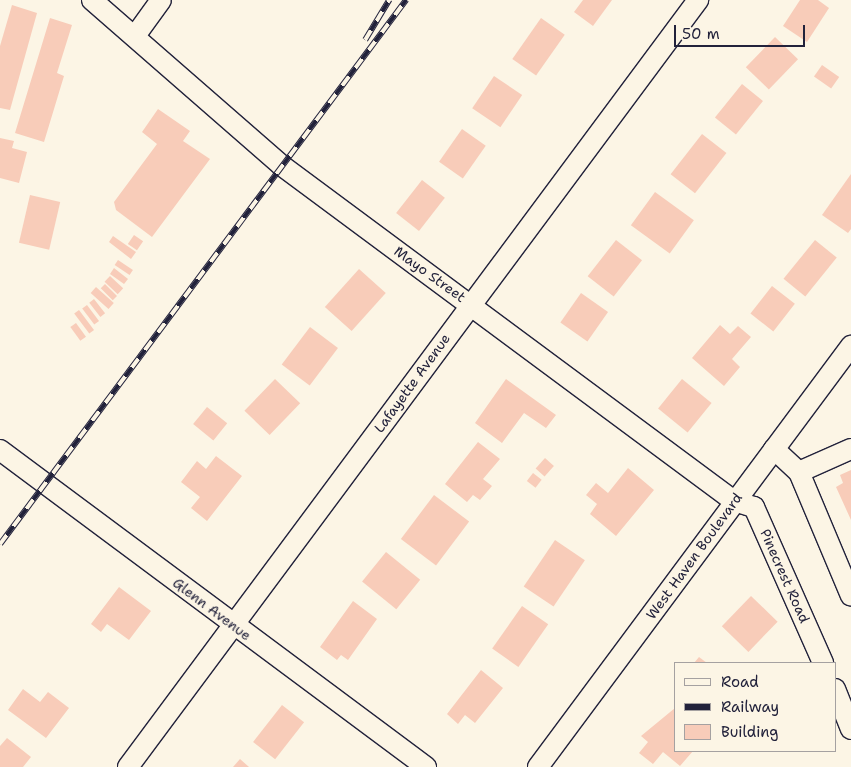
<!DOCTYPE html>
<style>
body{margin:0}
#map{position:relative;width:851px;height:767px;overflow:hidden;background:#fcf5e5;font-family:"Shantell Sans",sans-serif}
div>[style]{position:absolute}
.building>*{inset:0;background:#f8ccb9;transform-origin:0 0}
.roads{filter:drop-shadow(1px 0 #22223b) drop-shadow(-1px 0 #22223b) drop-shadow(0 1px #22223b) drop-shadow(0 -1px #22223b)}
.minor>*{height:20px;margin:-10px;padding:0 10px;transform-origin:10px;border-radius:10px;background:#fcf5e5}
.rail>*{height:5.5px;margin-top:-2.75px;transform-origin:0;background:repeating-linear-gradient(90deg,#fcf5e5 0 11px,#22223b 0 22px);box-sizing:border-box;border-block:1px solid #22223b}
span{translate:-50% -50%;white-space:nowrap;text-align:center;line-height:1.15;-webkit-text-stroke:4px #fcf5e5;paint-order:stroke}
.street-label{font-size:14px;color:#22223b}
.legend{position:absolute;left:674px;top:662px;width:162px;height:90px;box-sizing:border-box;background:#fcf5e5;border:1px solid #a5a1a1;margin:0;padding:6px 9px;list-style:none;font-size:15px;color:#22223b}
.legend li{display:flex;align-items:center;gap:10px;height:25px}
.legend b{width:25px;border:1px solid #a5a1a1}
.scale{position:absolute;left:674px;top:25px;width:131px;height:22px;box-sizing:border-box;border:2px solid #22223b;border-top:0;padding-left:6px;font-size:15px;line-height:18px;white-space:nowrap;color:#22223b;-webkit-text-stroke:4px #fcf5e5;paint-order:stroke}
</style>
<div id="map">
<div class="building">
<i style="clip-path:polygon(583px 0,612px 0,593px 26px,574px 12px)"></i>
<i style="clip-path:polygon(800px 0,818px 0,829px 8px,807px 42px,783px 26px)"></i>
<i style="clip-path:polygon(12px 5px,37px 13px,10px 110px,0 108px,0 46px)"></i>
<i style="clip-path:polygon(50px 18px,72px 25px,57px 73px,64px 76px,44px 142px,15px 133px)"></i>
<i style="left:541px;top:18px;width:29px;height:50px;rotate:35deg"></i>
<i style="left:775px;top:37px;width:32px;height:42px;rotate:44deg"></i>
<i style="left:822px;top:65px;width:21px;height:14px;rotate:35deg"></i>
<i style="left:494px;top:76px;width:34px;height:39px;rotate:34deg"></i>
<i style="left:742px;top:84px;width:27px;height:43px;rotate:39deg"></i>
<i style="clip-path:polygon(158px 109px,190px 131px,183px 141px,210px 159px,152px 237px,116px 210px,114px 202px,157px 144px,142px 132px)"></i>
<i style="left:462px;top:129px;width:29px;height:40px;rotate:35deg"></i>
<i style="left:702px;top:134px;width:31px;height:51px;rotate:38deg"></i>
<i style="clip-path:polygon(0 138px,14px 141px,12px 148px,27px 152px,19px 183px,0 178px)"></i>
<i style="clip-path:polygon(851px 174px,851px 229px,848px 233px,822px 215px)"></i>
<i style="left:422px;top:180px;width:29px;height:42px;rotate:38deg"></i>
<i style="left:655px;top:192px;width:48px;height:41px;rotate:36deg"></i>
<i style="left:30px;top:195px;width:31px;height:49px;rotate:13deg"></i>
<i style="left:134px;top:235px;width:11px;height:11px;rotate:34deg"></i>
<i style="clip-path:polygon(113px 236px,136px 252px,131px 259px,109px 242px)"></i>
<i style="left:616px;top:240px;width:33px;height:46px;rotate:38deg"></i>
<i style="left:815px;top:240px;width:28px;height:50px;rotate:39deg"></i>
<i style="left:118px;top:260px;width:18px;height:6px;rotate:34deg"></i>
<i style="clip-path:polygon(114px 268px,128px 279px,124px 284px,110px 274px)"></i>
<i style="left:359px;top:269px;width:36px;height:51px;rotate:42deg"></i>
<i style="left:110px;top:276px;width:18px;height:8px;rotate:43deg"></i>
<i style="left:105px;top:284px;width:17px;height:6px;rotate:45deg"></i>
<i style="left:772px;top:286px;width:29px;height:35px;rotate:38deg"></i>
<i style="left:96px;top:287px;width:24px;height:8px;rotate:42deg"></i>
<i style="left:581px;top:293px;width:33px;height:36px;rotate:35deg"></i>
<i style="left:94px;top:299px;width:18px;height:6px;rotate:52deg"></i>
<i style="left:87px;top:305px;width:20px;height:6px;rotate:53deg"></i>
<i style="left:79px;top:310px;width:25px;height:6px;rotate:53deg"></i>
<i style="left:76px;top:323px;width:17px;height:7px;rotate:54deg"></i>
<i style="clip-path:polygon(720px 325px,730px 334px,738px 326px,751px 337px,732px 359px,740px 367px,724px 386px,692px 358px)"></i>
<i style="left:310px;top:327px;width:35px;height:47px;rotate:37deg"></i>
<i style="left:275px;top:379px;width:35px;height:44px;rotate:44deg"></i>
<i style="clip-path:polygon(506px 379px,556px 415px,546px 428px,524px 413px,502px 443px,475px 423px)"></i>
<i style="left:682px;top:379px;width:38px;height:38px;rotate:39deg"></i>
<i style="left:207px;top:407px;width:26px;height:22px;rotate:39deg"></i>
<i style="clip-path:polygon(478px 442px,500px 459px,483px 479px,492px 486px,480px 500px,473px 495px,467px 502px,445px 484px)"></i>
<i style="clip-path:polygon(216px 456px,242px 476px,207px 521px,191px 508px,200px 497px,181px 482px,197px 461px,206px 469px)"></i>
<i style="left:545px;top:458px;width:12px;height:14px;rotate:42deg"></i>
<i style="clip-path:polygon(628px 468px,654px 490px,616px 536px,590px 514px,597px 504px,586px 495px,596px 483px,608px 493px)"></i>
<i style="clip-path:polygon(851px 470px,851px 520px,836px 487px,843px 483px,840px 475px)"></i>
<i style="left:533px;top:473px;width:11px;height:10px;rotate:38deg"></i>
<i style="left:434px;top:495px;width:44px;height:55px;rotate:37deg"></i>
<i style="left:555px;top:540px;width:36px;height:56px;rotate:34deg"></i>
<i style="left:386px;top:552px;width:44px;height:38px;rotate:39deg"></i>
<i style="clip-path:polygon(119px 587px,151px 611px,129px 640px,107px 624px,101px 632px,91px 624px)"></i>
<i style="left:751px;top:596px;width:37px;height:42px;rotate:44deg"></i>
<i style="clip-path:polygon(353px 601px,377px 619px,348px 660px,341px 655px,337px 660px,320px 647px)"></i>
<i style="left:522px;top:606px;width:32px;height:52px;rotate:35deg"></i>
<i style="clip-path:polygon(699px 657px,707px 663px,694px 663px)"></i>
<i style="clip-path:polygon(481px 670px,503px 688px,475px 723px,465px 715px,458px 724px,447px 714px)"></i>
<i style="clip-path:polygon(23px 689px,40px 702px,48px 692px,69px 708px,46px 738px,8px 710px)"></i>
<i style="left:282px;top:705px;width:28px;height:47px;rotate:38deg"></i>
<i style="clip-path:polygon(675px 708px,675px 751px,693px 751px,680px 766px,663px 752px,653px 764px,639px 753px,648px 742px,641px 736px)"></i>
<i style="clip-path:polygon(7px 738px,31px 757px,23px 767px,0 767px,0 746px)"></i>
<i style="clip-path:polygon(240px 759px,249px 767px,233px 767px)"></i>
</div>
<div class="roads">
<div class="minor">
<i style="left:92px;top:0;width:251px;rotate:41.1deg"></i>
<i style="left:281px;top:165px;width:564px;rotate:36.57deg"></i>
<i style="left:734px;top:501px;width:21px;rotate:17deg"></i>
<i style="left:754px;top:507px;width:171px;rotate:66.1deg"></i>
<i style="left:135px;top:36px;width:44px;rotate:-54.2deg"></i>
<i style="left:774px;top:449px;width:34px;rotate:43deg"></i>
<i style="left:799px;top:472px;width:57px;rotate:-23.9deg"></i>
<i style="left:0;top:450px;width:531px;rotate:36.65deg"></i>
<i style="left:799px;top:472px;width:134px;rotate:67.2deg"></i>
<i style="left:835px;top:689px;width:43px;rotate:68.2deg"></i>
<i style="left:128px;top:767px;width:956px;rotate:-53.38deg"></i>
<i style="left:538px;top:767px;width:525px;rotate:-53.37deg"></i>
</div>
</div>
<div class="rail">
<i style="left:365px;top:40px;width:47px;rotate:-59deg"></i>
<i style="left:0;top:544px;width:679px;rotate:-53.27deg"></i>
</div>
<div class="street-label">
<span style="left:430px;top:274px;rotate:36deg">Mayo Street</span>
<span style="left:412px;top:383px;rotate:-54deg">Lafayette Avenue</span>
<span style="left:694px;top:556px;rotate:-54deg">West Haven Boulevard</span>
<span style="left:785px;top:576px;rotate:66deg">Pinecrest Road</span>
<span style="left:212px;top:609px;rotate:37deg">Glenn Avenue</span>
</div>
<ul class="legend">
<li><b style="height:6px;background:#fcf5e5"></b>Road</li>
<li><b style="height:6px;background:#22223b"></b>Railway</li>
<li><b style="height:14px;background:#f8ccb9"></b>Building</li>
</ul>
<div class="scale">50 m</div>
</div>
